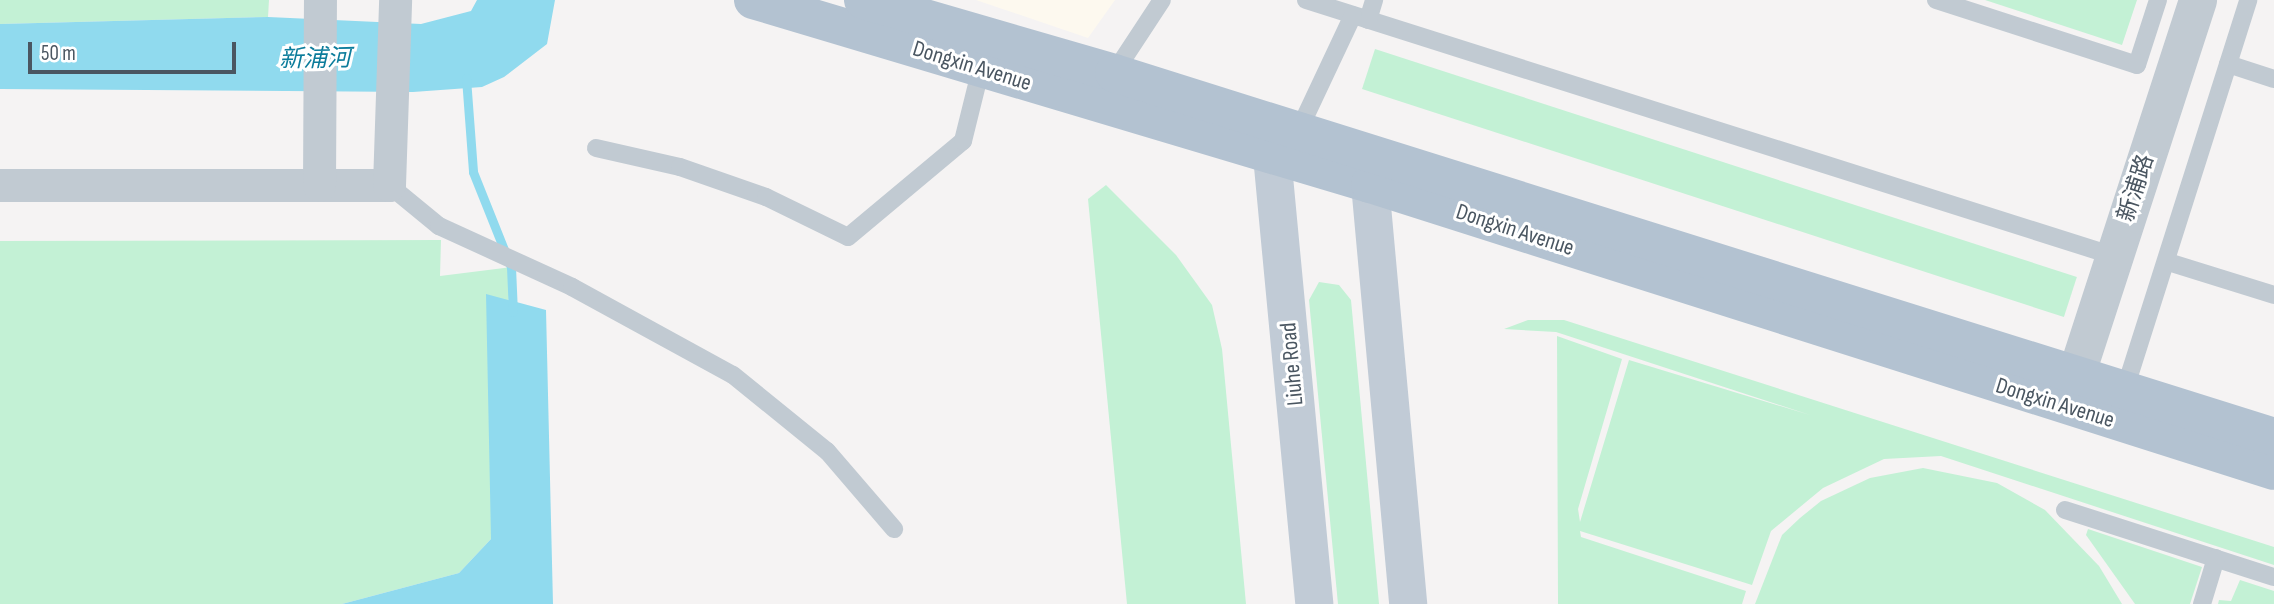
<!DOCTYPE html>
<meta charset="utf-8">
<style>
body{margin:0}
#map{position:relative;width:2274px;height:604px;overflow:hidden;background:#f5f3f3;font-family:"Sofia Sans Condensed","Noto Sans SC",sans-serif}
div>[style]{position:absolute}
.commercial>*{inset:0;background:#fdf9ef}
.green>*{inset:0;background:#c3f1d5;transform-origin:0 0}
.water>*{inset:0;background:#90daee}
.stream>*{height:9px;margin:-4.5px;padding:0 4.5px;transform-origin:4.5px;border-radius:4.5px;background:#90daee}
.service>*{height:18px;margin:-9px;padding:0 9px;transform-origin:9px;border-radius:9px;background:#c1cad2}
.minor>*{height:33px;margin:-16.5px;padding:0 16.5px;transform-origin:16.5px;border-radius:16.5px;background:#c1cad2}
.tertiary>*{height:38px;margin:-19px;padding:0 19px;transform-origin:19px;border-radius:19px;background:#c1cad2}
.secondary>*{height:38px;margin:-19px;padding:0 19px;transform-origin:19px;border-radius:19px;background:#c1cbd6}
.primary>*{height:38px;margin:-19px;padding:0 19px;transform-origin:19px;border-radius:19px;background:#b3c2d1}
span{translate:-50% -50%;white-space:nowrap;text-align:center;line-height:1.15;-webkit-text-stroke:6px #fff;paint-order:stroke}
.street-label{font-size:23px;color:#4a5661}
.water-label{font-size:24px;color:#0c7c9b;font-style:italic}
.scale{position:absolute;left:28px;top:42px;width:208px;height:32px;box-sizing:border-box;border:4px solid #4a5661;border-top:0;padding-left:9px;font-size:21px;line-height:24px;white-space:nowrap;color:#4a5661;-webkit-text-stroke:5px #fff;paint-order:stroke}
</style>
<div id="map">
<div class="commercial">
<i style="clip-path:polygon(976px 0,1115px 0,1088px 38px)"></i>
</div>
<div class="green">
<i style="clip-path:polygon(0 0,269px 0,268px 17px,0 24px)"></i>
<i style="clip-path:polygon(1985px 0,2137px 0,2122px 45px)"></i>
<i style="left:1375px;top:49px;width:738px;height:42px;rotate:18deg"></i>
<i style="clip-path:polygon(1106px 185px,1176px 255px,1212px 305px,1222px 349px,1246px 604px,1127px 604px,1088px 199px)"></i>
<i style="clip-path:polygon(441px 240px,440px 276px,511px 267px,491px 539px,459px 573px,342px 604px,0 604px,0 241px)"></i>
<i style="clip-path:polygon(1319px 282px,1339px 285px,1351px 300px,1379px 604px,1338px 604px,1309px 300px)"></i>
<i style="clip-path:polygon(1528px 320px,1564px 320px,2274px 547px,2274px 565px,1941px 456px,1884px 459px,1823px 488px,1771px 531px,1752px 585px,1580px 531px,1581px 537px,1746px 591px,1742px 604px,1558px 604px,1557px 336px,1622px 359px,1578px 509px,1580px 522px,1629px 360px,1810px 415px,1556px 332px,1504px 329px)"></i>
<i style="clip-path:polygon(1923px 468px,1997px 483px,2045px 510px,2099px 566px,2122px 604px,1755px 604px,1782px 535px,1800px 518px,1821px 501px,1870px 478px)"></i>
<i style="clip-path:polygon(2088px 529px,2202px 567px,2190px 604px,2135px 604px,2086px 535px)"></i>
<i style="clip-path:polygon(2240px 580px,2274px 591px,2274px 604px,2218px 604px,2219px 600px,2231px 601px)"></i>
</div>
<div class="water">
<i style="clip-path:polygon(477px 0,555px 0,547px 44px,504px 77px,482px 87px,413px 92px,0 89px,0 24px,268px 17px,421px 24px,471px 11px)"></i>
<i style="clip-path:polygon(486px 294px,546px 310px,553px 604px,342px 604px,459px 573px,491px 539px)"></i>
</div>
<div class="stream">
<i style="left:466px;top:78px;width:94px;rotate:85.7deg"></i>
<i style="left:473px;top:172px;width:102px;rotate:68.2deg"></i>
<i style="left:511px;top:267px;width:45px;rotate:87.5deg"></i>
</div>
<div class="service">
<i style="left:1306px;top:0;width:848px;rotate:17.58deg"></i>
<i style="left:1936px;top:0;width:211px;rotate:17.9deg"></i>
<i style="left:2137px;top:65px;width:68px;rotate:-72.1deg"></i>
<i style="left:1368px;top:20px;width:21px;rotate:-73deg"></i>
<i style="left:2228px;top:64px;width:48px;rotate:18.1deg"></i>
<i style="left:1114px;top:73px;width:87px;rotate:-56.7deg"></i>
<i style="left:1298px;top:132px;width:129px;rotate:-64.8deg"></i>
<i style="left:596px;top:148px;width:86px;rotate:12.7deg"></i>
<i style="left:680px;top:167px;width:91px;rotate:19.2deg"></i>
<i style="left:766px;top:197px;width:91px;rotate:26deg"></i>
<i style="left:848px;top:237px;width:150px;rotate:-39.9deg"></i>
<i style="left:963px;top:141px;width:75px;rotate:-76.1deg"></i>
<i style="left:389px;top:185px;width:65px;rotate:39.4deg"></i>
<i style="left:439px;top:226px;width:146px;rotate:24.6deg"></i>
<i style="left:572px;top:287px;width:183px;rotate:28.7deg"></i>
<i style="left:733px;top:375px;width:121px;rotate:39deg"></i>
<i style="left:827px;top:451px;width:103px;rotate:49.3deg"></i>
<i style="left:2168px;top:262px;width:111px;rotate:17.3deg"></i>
<i style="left:2124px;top:392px;width:411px;rotate:-72.4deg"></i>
<i style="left:2065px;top:510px;width:219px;rotate:17.8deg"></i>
<i style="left:2202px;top:604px;width:48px;rotate:-73.1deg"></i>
</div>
<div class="minor">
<i style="left:0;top:185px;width:389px"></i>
<i style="left:389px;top:185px;width:185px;rotate:-88.1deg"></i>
<i style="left:319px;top:185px;width:185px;rotate:-89.7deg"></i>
</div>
<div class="tertiary">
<i style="left:2076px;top:376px;width:395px;rotate:-72deg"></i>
</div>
<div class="secondary">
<i style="left:1269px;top:124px;width:482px;rotate:84.6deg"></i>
<i style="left:1361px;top:154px;width:31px;rotate:73deg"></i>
<i style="left:1370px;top:184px;width:422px;rotate:84.8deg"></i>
</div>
<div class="primary">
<i style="left:753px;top:0;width:644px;rotate:16.61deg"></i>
<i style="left:1370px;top:184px;width:948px;rotate:17.61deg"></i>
<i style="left:863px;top:0;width:261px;rotate:16.2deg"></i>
<i style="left:1114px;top:73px;width:1216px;rotate:17.42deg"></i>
</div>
<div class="street-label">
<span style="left:972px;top:66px;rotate:17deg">Dongxin Avenue</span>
<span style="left:2136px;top:188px;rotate:-72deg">新浦路</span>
<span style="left:1515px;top:230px;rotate:18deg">Dongxin Avenue</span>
<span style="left:1292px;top:364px;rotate:-95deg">Liuhe Road</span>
<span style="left:2055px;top:403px;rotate:17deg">Dongxin Avenue</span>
</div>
<div class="water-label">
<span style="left:315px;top:59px;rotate:-1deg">新浦河</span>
</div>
<div class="scale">50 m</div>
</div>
